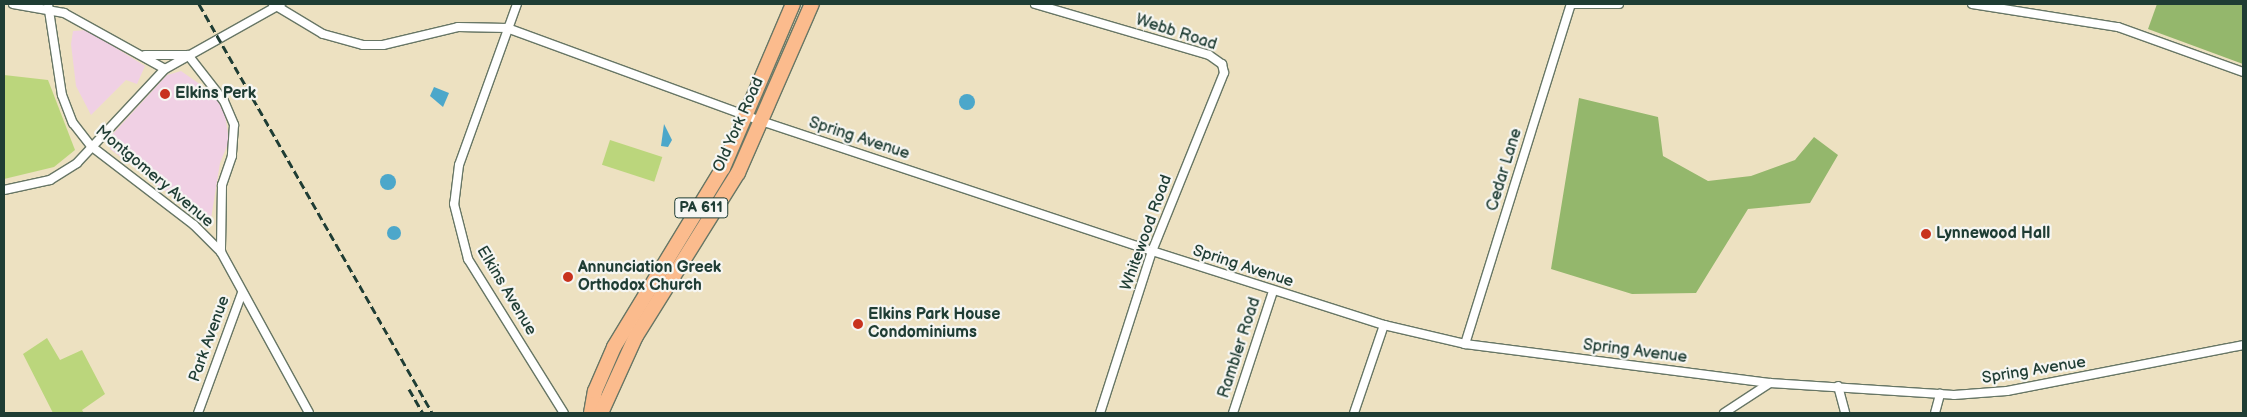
<!DOCTYPE html>
<style>
body{margin:0}
#map{position:relative;width:2247px;height:417px;overflow:hidden;background:#ede1c1;font-family:"Balsamiq Sans",sans-serif}
div>[style]{position:absolute}
.built>*{inset:0;background:#f0d0e4}
.green>*{inset:0;background:#bbd67c;transform-origin:0 0}
.forest>*{inset:0;background:#94b76c}
.water>*{inset:0;background:#4ca7ca}
.round{border-radius:50%}
.roads{filter:drop-shadow(1px 0 #677665) drop-shadow(-1px 0 #677665) drop-shadow(0 1px #677665) drop-shadow(0 -1px #677665)}
.minor>*{height:8px;margin:-4px;padding:0 4px;transform-origin:4px;border-radius:4px;background:#fff}
.trunk>*{height:14px;margin:-7px;padding:0 7px;transform-origin:7px;border-radius:7px;background:#fbbb8d}
.rail>*{height:3px;margin-top:-1.5px;transform-origin:0;background:repeating-linear-gradient(90deg,#1f3d34 0 8px,transparent 0 12px)}
.dots>*{width:14px;height:14px;translate:-50% -50%;box-sizing:border-box;border:2px solid #f6f6f2;border-radius:50%}
span{translate:-50% -50%;white-space:nowrap;text-align:center;line-height:1.15;-webkit-text-stroke:4.5px #f6f6f2;paint-order:stroke}
.shield-label span{padding:1px 4px;background:#f6f6f2;border:1px solid;border-radius:4px;-webkit-text-stroke-width:0}
.shield-label{font-size:15px;color:#1f3d34;font-weight:700}
.street-label{font-size:16px;color:#1f3d34}
.poi-label{font-size:16px;color:#1f3d34;font-weight:700}
.left{translate:0 -50%;text-align:left}
.frame{position:absolute;inset:0;border:5px solid #1f3d34;pointer-events:none}
</style>
<div id="map">
<div class="built">
<i style="clip-path:polygon(87px 30px,145px 66px,137px 84px,126px 80px,91px 115px,76px 86px,71px 44px,73px 31px)"></i>
<i style="clip-path:polygon(181px 71px,214px 94px,225px 114px,229px 141px,220px 163px,210px 225px,110px 149px,110px 137px,167px 75px)"></i>
</div>
<div class="green">
<i style="clip-path:polygon(4px 75px,48px 80px,75px 150px,54px 167px,4px 179px)"></i>
<i style="left:610px;top:140px;width:55px;height:26px;rotate:18deg"></i>
<i style="clip-path:polygon(47px 338px,60px 360px,82px 350px,105px 394px,82px 410px,84px 413px,53px 413px,23px 354px)"></i>
</div>
<div class="forest">
<i style="clip-path:polygon(2157px 4px,2243px 4px,2243px 64px,2148px 29px)"></i>
<i style="clip-path:polygon(1579px 98px,1658px 117px,1663px 156px,1708px 181px,1751px 176px,1795px 160px,1814px 137px,1838px 155px,1810px 203px,1748px 209px,1696px 293px,1632px 294px,1551px 269px)"></i>
</div>
<div class="water">
<i style="clip-path:polygon(434px 87px,449px 93px,443px 107px,430px 96px)"></i>
<i class="round" style="left:959px;top:94px;width:16px;height:16px"></i>
<i style="clip-path:polygon(664px 124px,672px 140px,668px 147px,661px 146px)"></i>
<i class="round" style="left:380px;top:174px;width:16px;height:16px"></i>
<i class="round" style="left:387px;top:226px;width:14px;height:14px"></i>
</div>
<div class="roads">
<div class="minor">
<i style="left:13px;top:4px;width:52px;rotate:10deg"></i>
<i style="left:64px;top:13px;width:115px;rotate:29deg"></i>
<i style="left:48px;top:4px;width:92px;rotate:81.3deg"></i>
<i style="left:62px;top:95px;width:30px;rotate:69deg"></i>
<i style="left:73px;top:123px;width:29px;rotate:52deg"></i>
<i style="left:91px;top:146px;width:130px;rotate:37.5deg"></i>
<i style="left:194px;top:225px;width:38px;rotate:45deg"></i>
<i style="left:273px;top:4px;width:58px;rotate:31deg"></i>
<i style="left:323px;top:34px;width:41px;rotate:15.4deg"></i>
<i style="left:363px;top:45px;width:20px"></i>
<i style="left:383px;top:45px;width:77px;rotate:-13.5deg"></i>
<i style="left:458px;top:27px;width:49px;rotate:1.2deg"></i>
<i style="left:507px;top:28px;width:270px;rotate:20.1deg"></i>
<i style="left:761px;top:121px;width:412px;rotate:18.4deg"></i>
<i style="left:1152px;top:251px;width:244px;rotate:17.7deg"></i>
<i style="left:1384px;top:325px;width:83px;rotate:13.2deg"></i>
<i style="left:1465px;top:344px;width:307px;rotate:7.3deg"></i>
<i style="left:1770px;top:383px;width:184px;rotate:3.7deg"></i>
<i style="left:1954px;top:395px;width:53px;rotate:-4.3deg"></i>
<i style="left:2007px;top:391px;width:240px;rotate:-11deg"></i>
<i style="left:517px;top:4px;width:171px;rotate:109.8deg"></i>
<i style="left:459px;top:165px;width:39px;rotate:97deg"></i>
<i style="left:454px;top:204px;width:57px;rotate:75.7deg"></i>
<i style="left:468px;top:259px;width:181px;rotate:58.1deg"></i>
<i style="left:1035px;top:4px;width:181px;rotate:16.3deg"></i>
<i style="left:1209px;top:55px;width:16px;rotate:35deg"></i>
<i style="left:1222px;top:64px;width:9px;rotate:77deg"></i>
<i style="left:1224px;top:73px;width:192px;rotate:112deg"></i>
<i style="left:1152px;top:251px;width:170px;rotate:107.8deg"></i>
<i style="left:1574px;top:4px;width:45px"></i>
<i style="left:1972px;top:4px;width:148px;rotate:9deg"></i>
<i style="left:2118px;top:27px;width:133px;rotate:19.8deg"></i>
<i style="left:145px;top:55px;width:41px"></i>
<i style="left:188px;top:55px;width:58px;rotate:52deg"></i>
<i style="left:224px;top:101px;width:26px;rotate:67deg"></i>
<i style="left:234px;top:125px;width:31px;rotate:94deg"></i>
<i style="left:232px;top:156px;width:31px;rotate:109deg"></i>
<i style="left:222px;top:185px;width:67px;rotate:90.9deg"></i>
<i style="left:221px;top:252px;width:183px;rotate:61.3deg"></i>
<i style="left:4px;top:190px;width:47px;rotate:-12.3deg"></i>
<i style="left:50px;top:180px;width:32px;rotate:-32deg"></i>
<i style="left:77px;top:163px;width:129px;rotate:-46.9deg"></i>
<i style="left:165px;top:69px;width:133px;rotate:-29.3deg"></i>
<i style="left:1465px;top:344px;width:356px;rotate:-72.7deg"></i>
<i style="left:1838px;top:386px;width:28px;rotate:75deg"></i>
<i style="left:198px;top:413px;width:128px;rotate:-69.9deg"></i>
<i style="left:1233px;top:413px;width:128px;rotate:-71.8deg"></i>
<i style="left:1354px;top:413px;width:93px;rotate:-71.2deg"></i>
<i style="left:1724px;top:413px;width:55px;rotate:-33.1deg"></i>
<i style="left:1935px;top:413px;width:20px;rotate:-75deg"></i>
</div>
<div class="trunk">
<i style="left:591px;top:413px;width:22px;rotate:-80deg"></i>
<i style="left:595px;top:391px;width:48px;rotate:-66.6deg"></i>
<i style="left:614px;top:347px;width:210px;rotate:-58.7deg"></i>
<i style="left:723px;top:168px;width:178px;rotate:-66.9deg"></i>
<i style="left:601px;top:413px;width:85px;rotate:-65.6deg"></i>
<i style="left:636px;top:336px;width:192px;rotate:-58deg"></i>
<i style="left:738px;top:173px;width:184px;rotate:-66.4deg"></i>
</div>
</div>
<div class="rail">
<i style="left:199px;top:4px;width:471px;rotate:60.3deg"></i>
<i style="left:409px;top:389px;width:28px;rotate:60deg"></i>
</div>
<div class="dots">
<i style="left:165px;top:94px;background:#c8321e"></i>
<i style="left:1926px;top:234px;background:#c8321e"></i>
<i style="left:568px;top:277px;background:#c8321e"></i>
<i style="left:858px;top:324px;background:#c8321e"></i>
</div>
<div class="shield-label">
<span style="left:701px;top:208px">PA 611</span>
</div>
<div class="street-label">
<span style="left:1176px;top:33px;rotate:18deg">Webb Road</span>
<span style="left:739px;top:125px;rotate:-66deg">Old York Road</span>
<span style="left:859px;top:139px;rotate:18deg">Spring Avenue</span>
<span style="left:1505px;top:170px;rotate:-73deg">Cedar Lane</span>
<span style="left:154px;top:177px;rotate:40deg">Montgomery Avenue</span>
<span style="left:1147px;top:233px;rotate:-70deg">Whitewood Road</span>
<span style="left:1243px;top:267px;rotate:18deg">Spring Avenue</span>
<span style="left:506px;top:291px;rotate:59deg">Elkins Avenue</span>
<span style="left:210px;top:339px;rotate:-70deg">Park Avenue</span>
<span style="left:1240px;top:348px;rotate:-72deg">Rambler Road</span>
<span style="left:1635px;top:352px;rotate:7deg">Spring Avenue</span>
<span style="left:2034px;top:371px;rotate:-9deg">Spring Avenue</span>
</div>
<div class="poi-label">
<span class="left" style="left:175px;top:94px">Elkins Perk</span>
<span class="left" style="left:1936px;top:234px">Lynnewood Hall</span>
<span class="left" style="left:578px;top:277px">Annunciation Greek<br>Orthodox Church</span>
<span class="left" style="left:868px;top:324px">Elkins Park House<br>Condominiums</span>
</div>
<div class="frame"></div>
</div>
